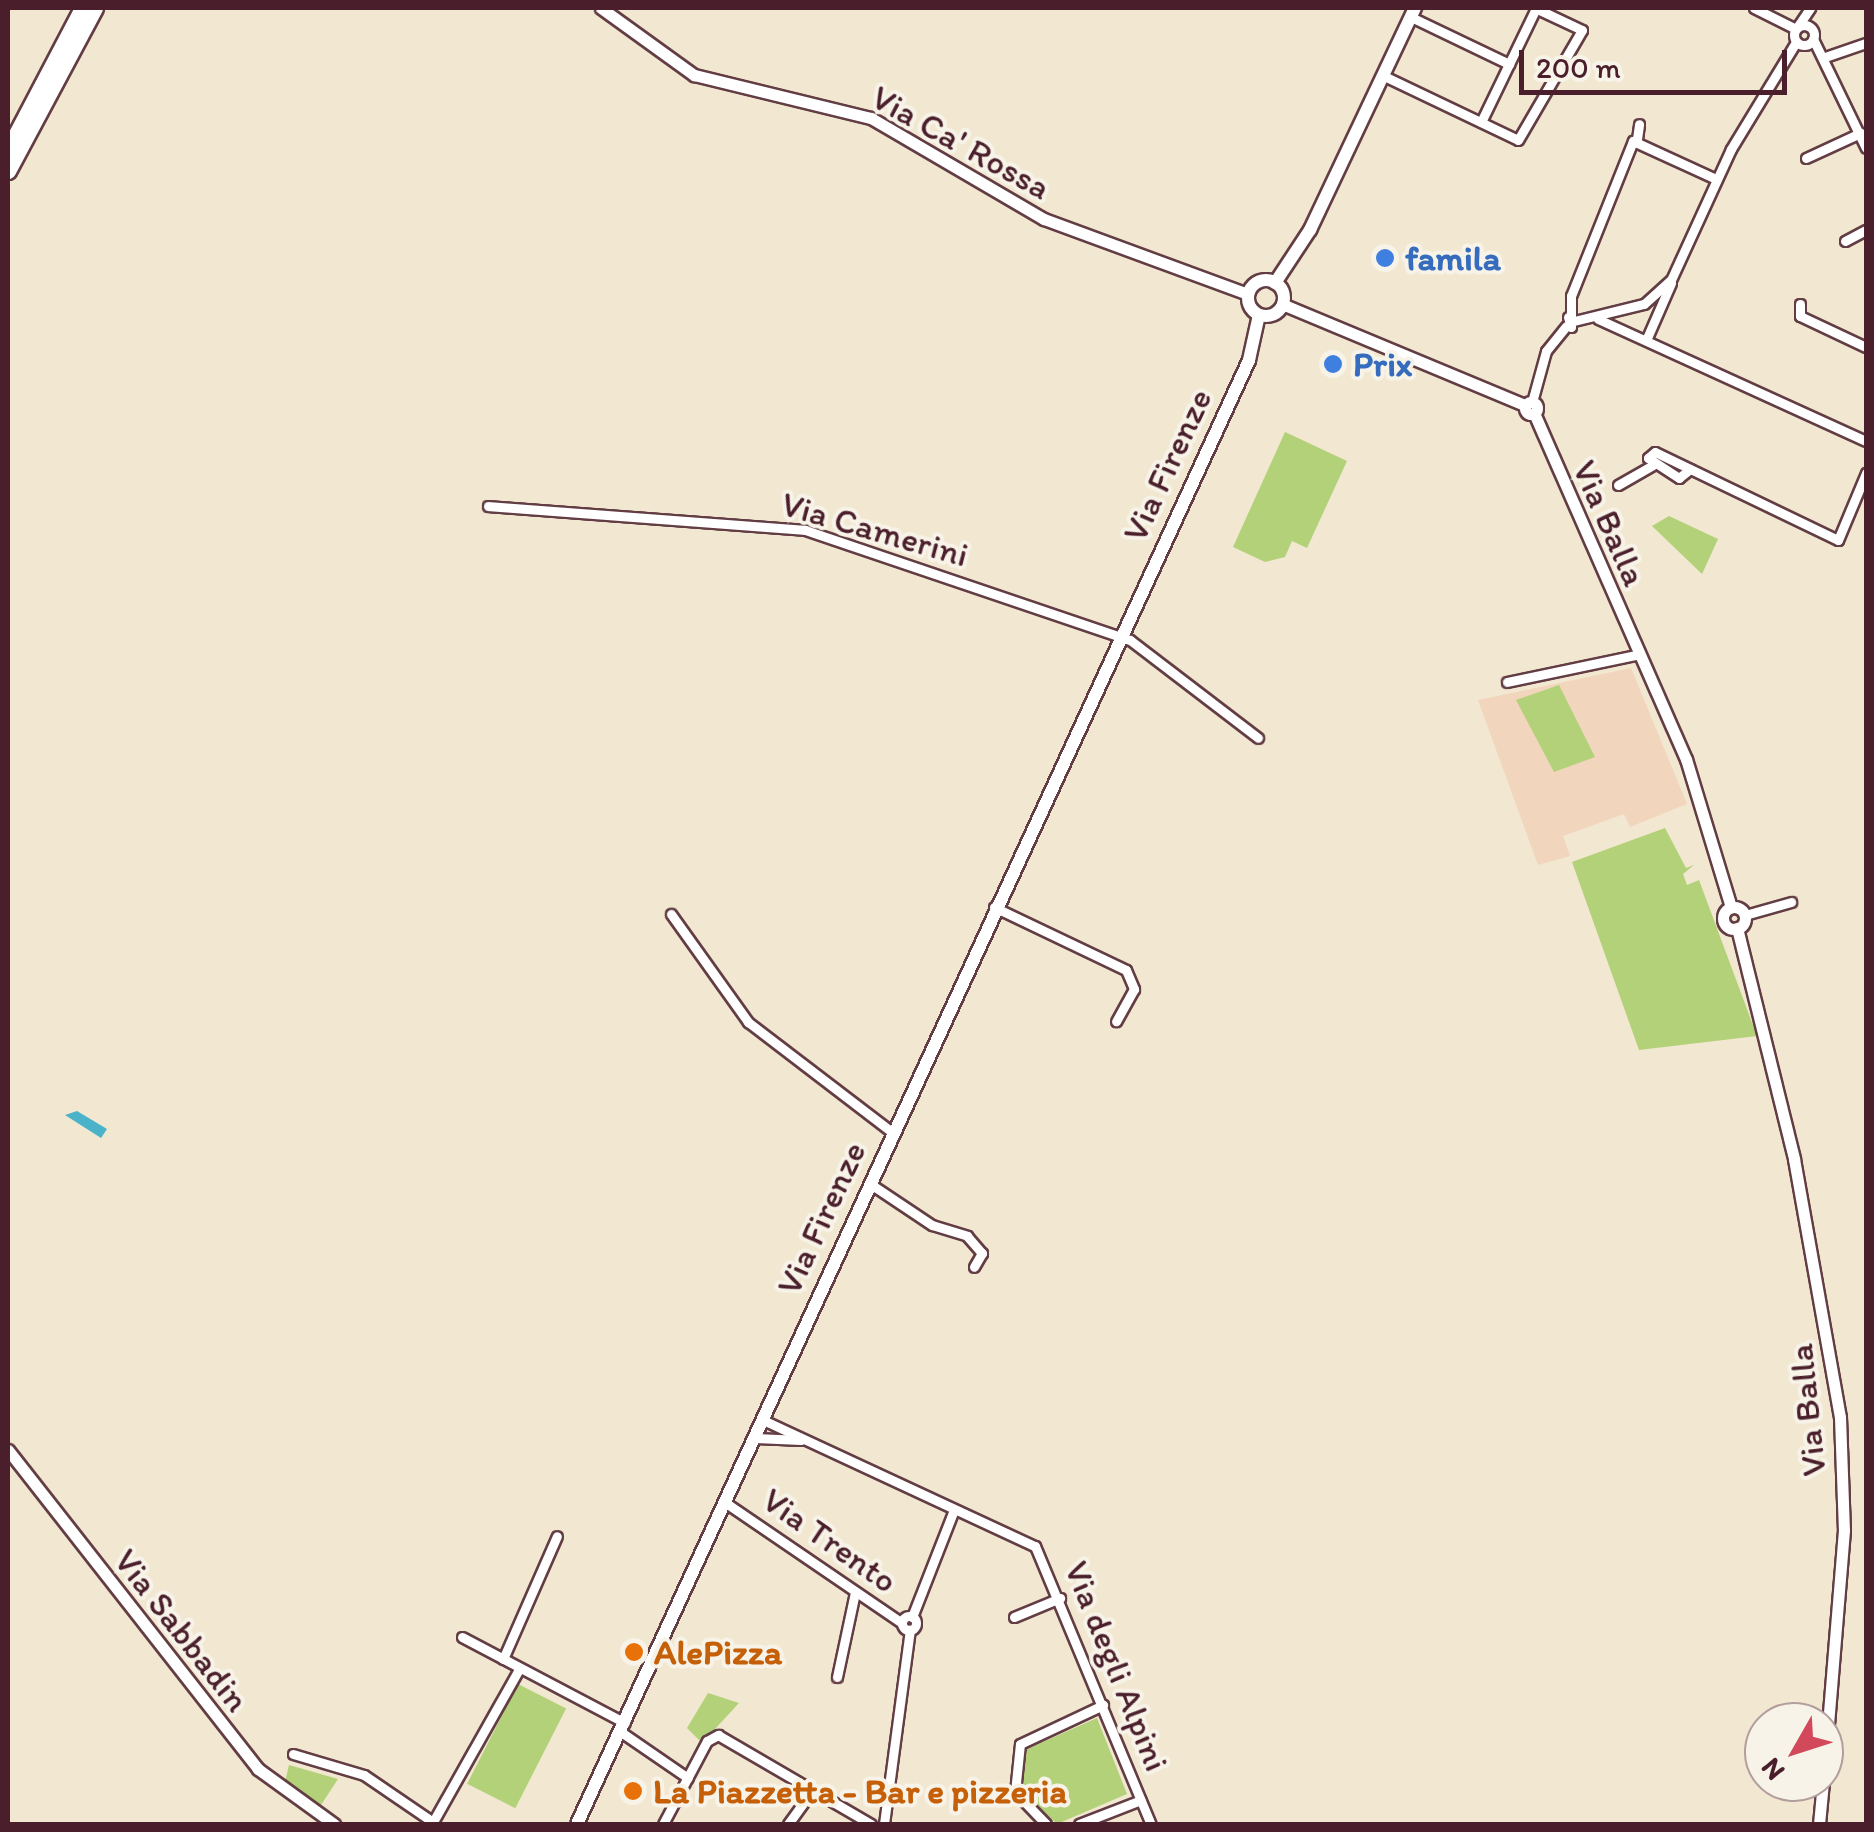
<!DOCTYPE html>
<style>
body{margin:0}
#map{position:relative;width:1874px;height:1832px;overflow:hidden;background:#f2e7d0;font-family:Itim,sans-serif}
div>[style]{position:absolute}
.built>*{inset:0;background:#f1d5bd}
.green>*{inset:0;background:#b3d178;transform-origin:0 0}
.water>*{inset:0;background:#4bb3c9}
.roads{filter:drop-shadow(2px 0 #633d44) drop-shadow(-2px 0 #633d44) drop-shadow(0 2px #633d44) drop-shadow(0 -2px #633d44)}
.minor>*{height:9px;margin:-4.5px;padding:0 4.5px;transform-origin:4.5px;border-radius:4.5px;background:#fff}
.minor>.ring{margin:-4.5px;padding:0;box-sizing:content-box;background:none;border:9px solid #fff;border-radius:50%}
.tertiary>*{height:11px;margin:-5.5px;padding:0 5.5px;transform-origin:5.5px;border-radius:5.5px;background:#fff}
.tertiary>.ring{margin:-5.5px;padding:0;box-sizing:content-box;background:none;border:11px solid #fff;border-radius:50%}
.secondary>*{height:12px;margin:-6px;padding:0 6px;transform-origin:6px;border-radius:6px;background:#fff}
.secondary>.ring{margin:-6px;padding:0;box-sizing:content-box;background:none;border:12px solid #fff;border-radius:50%}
.trunk>*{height:15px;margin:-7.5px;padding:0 7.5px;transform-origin:7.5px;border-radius:7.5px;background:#fff}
.dots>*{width:28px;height:28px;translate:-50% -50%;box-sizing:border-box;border:5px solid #f7f3e8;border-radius:50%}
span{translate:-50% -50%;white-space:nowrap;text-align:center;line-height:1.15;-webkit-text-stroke:8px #f7f3e8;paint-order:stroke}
.street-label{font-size:35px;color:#4a1f2b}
.shop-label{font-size:35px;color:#366cbe;font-weight:700}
.left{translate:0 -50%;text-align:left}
.food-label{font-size:35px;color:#c56008;font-weight:700}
.frame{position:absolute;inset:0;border:10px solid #4a1f2b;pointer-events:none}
.north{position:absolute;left:1744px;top:1702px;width:100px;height:100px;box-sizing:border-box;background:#f7f3e8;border:2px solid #b29e9c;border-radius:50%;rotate:231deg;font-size:28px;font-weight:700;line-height:40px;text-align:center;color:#4a1f2b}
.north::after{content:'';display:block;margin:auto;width:35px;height:45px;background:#d1495b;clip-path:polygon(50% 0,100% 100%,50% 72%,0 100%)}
.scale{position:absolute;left:1519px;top:50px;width:268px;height:45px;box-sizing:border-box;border:5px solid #4a1f2b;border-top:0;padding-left:12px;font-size:30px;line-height:35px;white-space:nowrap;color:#4a1f2b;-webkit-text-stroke:8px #f7f3e8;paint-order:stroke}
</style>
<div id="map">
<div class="built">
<i style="clip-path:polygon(1631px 668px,1687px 804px,1630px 827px,1624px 814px,1563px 836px,1570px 856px,1538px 865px,1478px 700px)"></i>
</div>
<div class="green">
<i style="clip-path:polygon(1285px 432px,1347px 461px,1307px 548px,1292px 541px,1285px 557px,1265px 562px,1233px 547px)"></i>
<i style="clip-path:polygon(1669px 516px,1718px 539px,1702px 574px,1652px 526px)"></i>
<i style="clip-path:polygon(1559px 685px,1595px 757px,1554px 772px,1516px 700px)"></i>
<i style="clip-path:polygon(1665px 828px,1686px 868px,1694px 865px,1683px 874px,1687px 885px,1699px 880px,1757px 1036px,1639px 1050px,1572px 862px)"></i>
<i style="left:518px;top:1684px;width:54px;height:112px;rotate:27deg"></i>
<i style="clip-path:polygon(708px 1693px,739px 1703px,702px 1743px,687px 1728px)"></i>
<i style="clip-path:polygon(1097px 1718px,1127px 1794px,1057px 1824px,1022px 1792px,1025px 1750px)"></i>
<i style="clip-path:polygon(289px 1765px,338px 1779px,321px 1805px,285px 1782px)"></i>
</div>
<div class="water">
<i style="clip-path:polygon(77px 1111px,107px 1129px,101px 1138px,65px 1115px)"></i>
</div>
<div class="roads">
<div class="minor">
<i style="left:1754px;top:8px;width:47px;rotate:26.6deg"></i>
<i style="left:1411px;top:17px;width:109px;rotate:25.6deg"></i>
<i class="ring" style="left:1794px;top:25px;width:11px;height:11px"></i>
<i style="left:1798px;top:26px;width:22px;rotate:-56deg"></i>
<i style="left:1813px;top:39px;width:121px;rotate:64.1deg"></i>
<i style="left:1825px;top:57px;width:43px;rotate:-18.9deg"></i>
<i style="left:1384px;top:76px;width:148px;rotate:25.5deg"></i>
<i style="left:1518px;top:140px;width:127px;rotate:-59.8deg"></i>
<i style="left:1582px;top:30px;width:52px;rotate:-154.9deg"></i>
<i style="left:1481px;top:122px;width:127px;rotate:-64.2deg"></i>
<i style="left:1637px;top:139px;width:15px;rotate:-82deg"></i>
<i style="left:1806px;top:158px;width:60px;rotate:-24.8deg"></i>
<i style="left:1845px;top:241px;width:24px;rotate:-28deg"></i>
<i style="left:1800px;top:304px;width:12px;rotate:90deg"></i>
<i style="left:1800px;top:316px;width:73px;rotate:25.2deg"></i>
<i style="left:1568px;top:317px;width:10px;rotate:73deg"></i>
<i style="left:1571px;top:327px;width:31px;rotate:-90deg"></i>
<i style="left:1571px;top:296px;width:167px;rotate:-68.2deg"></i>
<i style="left:1633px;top:141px;width:91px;rotate:24.6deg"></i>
<i style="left:1598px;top:319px;width:294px;rotate:24.5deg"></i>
<i style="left:1574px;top:321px;width:72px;rotate:-13.7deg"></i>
<i style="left:1644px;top:304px;width:36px;rotate:-42deg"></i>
<i style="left:1671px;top:280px;width:144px;rotate:-65.4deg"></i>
<i style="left:1731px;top:149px;width:125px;rotate:-58.7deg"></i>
<i style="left:1647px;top:338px;width:60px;rotate:-66.4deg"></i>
<i style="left:1532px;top:402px;width:53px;rotate:-74.6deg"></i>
<i style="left:1546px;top:351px;width:32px;rotate:-51deg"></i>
<i style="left:1690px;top:469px;width:14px;rotate:141deg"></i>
<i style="left:1679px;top:478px;width:37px;rotate:-147deg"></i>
<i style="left:1648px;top:458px;width:9px;rotate:-41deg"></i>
<i style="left:1655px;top:452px;width:203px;rotate:25.7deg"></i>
<i style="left:1838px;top:540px;width:73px;rotate:-67.3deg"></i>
<i style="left:1618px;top:485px;width:40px;rotate:-29.7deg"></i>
<i style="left:488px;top:506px;width:318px;rotate:4.3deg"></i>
<i style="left:805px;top:530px;width:343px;rotate:18.7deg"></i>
<i style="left:1130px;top:640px;width:161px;rotate:37.4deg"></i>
<i style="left:1507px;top:682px;width:136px;rotate:-11.9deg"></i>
<i style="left:994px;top:907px;width:146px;rotate:25.5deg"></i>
<i style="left:1126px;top:970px;width:21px;rotate:67deg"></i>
<i style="left:1134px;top:989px;width:37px;rotate:119deg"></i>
<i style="left:671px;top:914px;width:133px;rotate:54.5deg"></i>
<i style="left:748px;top:1022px;width:183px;rotate:37.4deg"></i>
<i style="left:1745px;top:915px;width:48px;rotate:-15.8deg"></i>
<i style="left:869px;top:1183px;width:76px;rotate:33.7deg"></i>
<i style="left:932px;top:1225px;width:37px;rotate:17deg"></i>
<i style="left:967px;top:1236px;width:23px;rotate:49deg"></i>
<i style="left:982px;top:1253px;width:16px;rotate:120deg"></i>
<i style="left:763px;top:1420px;width:300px;rotate:24.9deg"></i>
<i style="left:1035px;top:1546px;width:301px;rotate:67.4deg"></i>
<i style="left:755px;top:1438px;width:46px;rotate:2.5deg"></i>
<i style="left:726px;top:1503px;width:213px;rotate:34.3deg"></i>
<i class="ring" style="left:902px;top:1616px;width:5px;height:5px"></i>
<i style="left:912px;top:1617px;width:115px;rotate:-68.6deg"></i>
<i style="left:1014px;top:1617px;width:50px;rotate:-22.4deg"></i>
<i style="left:462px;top:1637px;width:184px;rotate:27.8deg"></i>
<i style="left:503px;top:1659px;width:134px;rotate:-66.3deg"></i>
<i style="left:837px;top:1677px;width:87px;rotate:-78deg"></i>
<i style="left:621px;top:1732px;width:81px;rotate:34.5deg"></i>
<i style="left:293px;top:1754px;width:74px;rotate:16.5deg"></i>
<i style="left:364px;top:1775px;width:83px;rotate:34.3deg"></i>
<i style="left:434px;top:1820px;width:171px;rotate:-60.6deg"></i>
<i style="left:663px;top:1824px;width:94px;rotate:-62.1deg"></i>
<i style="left:707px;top:1741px;width:13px;rotate:-29deg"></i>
<i style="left:718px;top:1735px;width:177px;rotate:30.2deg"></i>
<i style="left:788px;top:1824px;width:41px;rotate:-54deg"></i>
<i style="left:884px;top:1824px;width:196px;rotate:-82.4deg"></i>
<i style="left:1046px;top:1824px;width:45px;rotate:-134.1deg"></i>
<i style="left:1015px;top:1792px;width:48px;rotate:-84.1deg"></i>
<i style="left:1020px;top:1744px;width:92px;rotate:-25.2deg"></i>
<i style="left:1079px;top:1824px;width:66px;rotate:-21.2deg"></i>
</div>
<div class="tertiary">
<i style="left:601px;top:8px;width:115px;rotate:35.8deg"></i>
<i style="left:694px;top:75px;width:182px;rotate:13.7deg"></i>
<i style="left:871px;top:118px;width:200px;rotate:30.3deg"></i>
<i style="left:1044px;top:219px;width:217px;rotate:20.2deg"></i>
<i style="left:1282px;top:304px;width:263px;rotate:22.6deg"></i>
<i class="ring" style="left:1525px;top:402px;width:1px;height:1px"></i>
<i style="left:1534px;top:413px;width:378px;rotate:66.3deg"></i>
<i style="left:1686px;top:759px;width:155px;rotate:73.1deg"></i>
<i class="ring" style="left:1723px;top:907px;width:11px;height:11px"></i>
<i style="left:1737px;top:928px;width:238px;rotate:76.1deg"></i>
<i style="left:1794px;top:1159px;width:262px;rotate:79.9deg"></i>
<i style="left:1840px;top:1417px;width:113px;rotate:88deg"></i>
<i style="left:1844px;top:1530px;width:246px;rotate:94.7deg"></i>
<i style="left:8px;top:1450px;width:405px;rotate:51.9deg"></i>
<i style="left:258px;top:1769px;width:94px;rotate:35.9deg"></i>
<i style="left:1819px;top:1824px;width:42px;rotate:-84.6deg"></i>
</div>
<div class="secondary">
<i class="ring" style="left:1248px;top:280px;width:24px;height:24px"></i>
<i style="left:1275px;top:283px;width:64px;rotate:-56.6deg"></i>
<i style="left:1310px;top:230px;width:246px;rotate:-64.7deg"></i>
<i style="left:577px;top:1824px;width:1611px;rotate:-65.34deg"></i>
<i style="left:1249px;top:360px;width:46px;rotate:-77.5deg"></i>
</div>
<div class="trunk">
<i style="left:8px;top:149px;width:159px;rotate:-62.3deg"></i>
<i style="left:8px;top:171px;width:185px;rotate:-61.9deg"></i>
</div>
</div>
<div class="dots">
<i style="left:1385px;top:258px;background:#3f7fe0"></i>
<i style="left:1333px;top:364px;background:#3f7fe0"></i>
<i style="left:634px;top:1652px;background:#e8710a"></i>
<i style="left:633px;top:1791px;background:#e8710a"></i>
</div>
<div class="street-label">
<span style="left:961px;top:142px;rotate:29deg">Via Ca' Rossa</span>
<span style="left:1167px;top:465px;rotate:-65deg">Via Firenze</span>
<span style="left:1610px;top:523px;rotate:66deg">Via Balla</span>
<span style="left:875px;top:529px;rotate:16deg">Via Camerini</span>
<span style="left:821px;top:1218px;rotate:-65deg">Via Firenze</span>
<span style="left:1807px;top:1410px;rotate:-96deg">Via Balla</span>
<span style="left:830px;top:1540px;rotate:35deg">Via Trento</span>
<span style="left:182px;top:1630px;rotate:52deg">Via Sabbadin</span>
<span style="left:1117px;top:1666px;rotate:68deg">Via degli Alpini</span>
</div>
<div class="shop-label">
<span class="left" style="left:1405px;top:258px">famila</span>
<span class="left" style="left:1353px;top:364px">Prix</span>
</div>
<div class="food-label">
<span class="left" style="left:654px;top:1652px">AlePizza</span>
<span class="left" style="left:653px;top:1791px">La Piazzetta - Bar e pizzeria</span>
</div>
<div class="frame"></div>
<div class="north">N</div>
<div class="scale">200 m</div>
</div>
